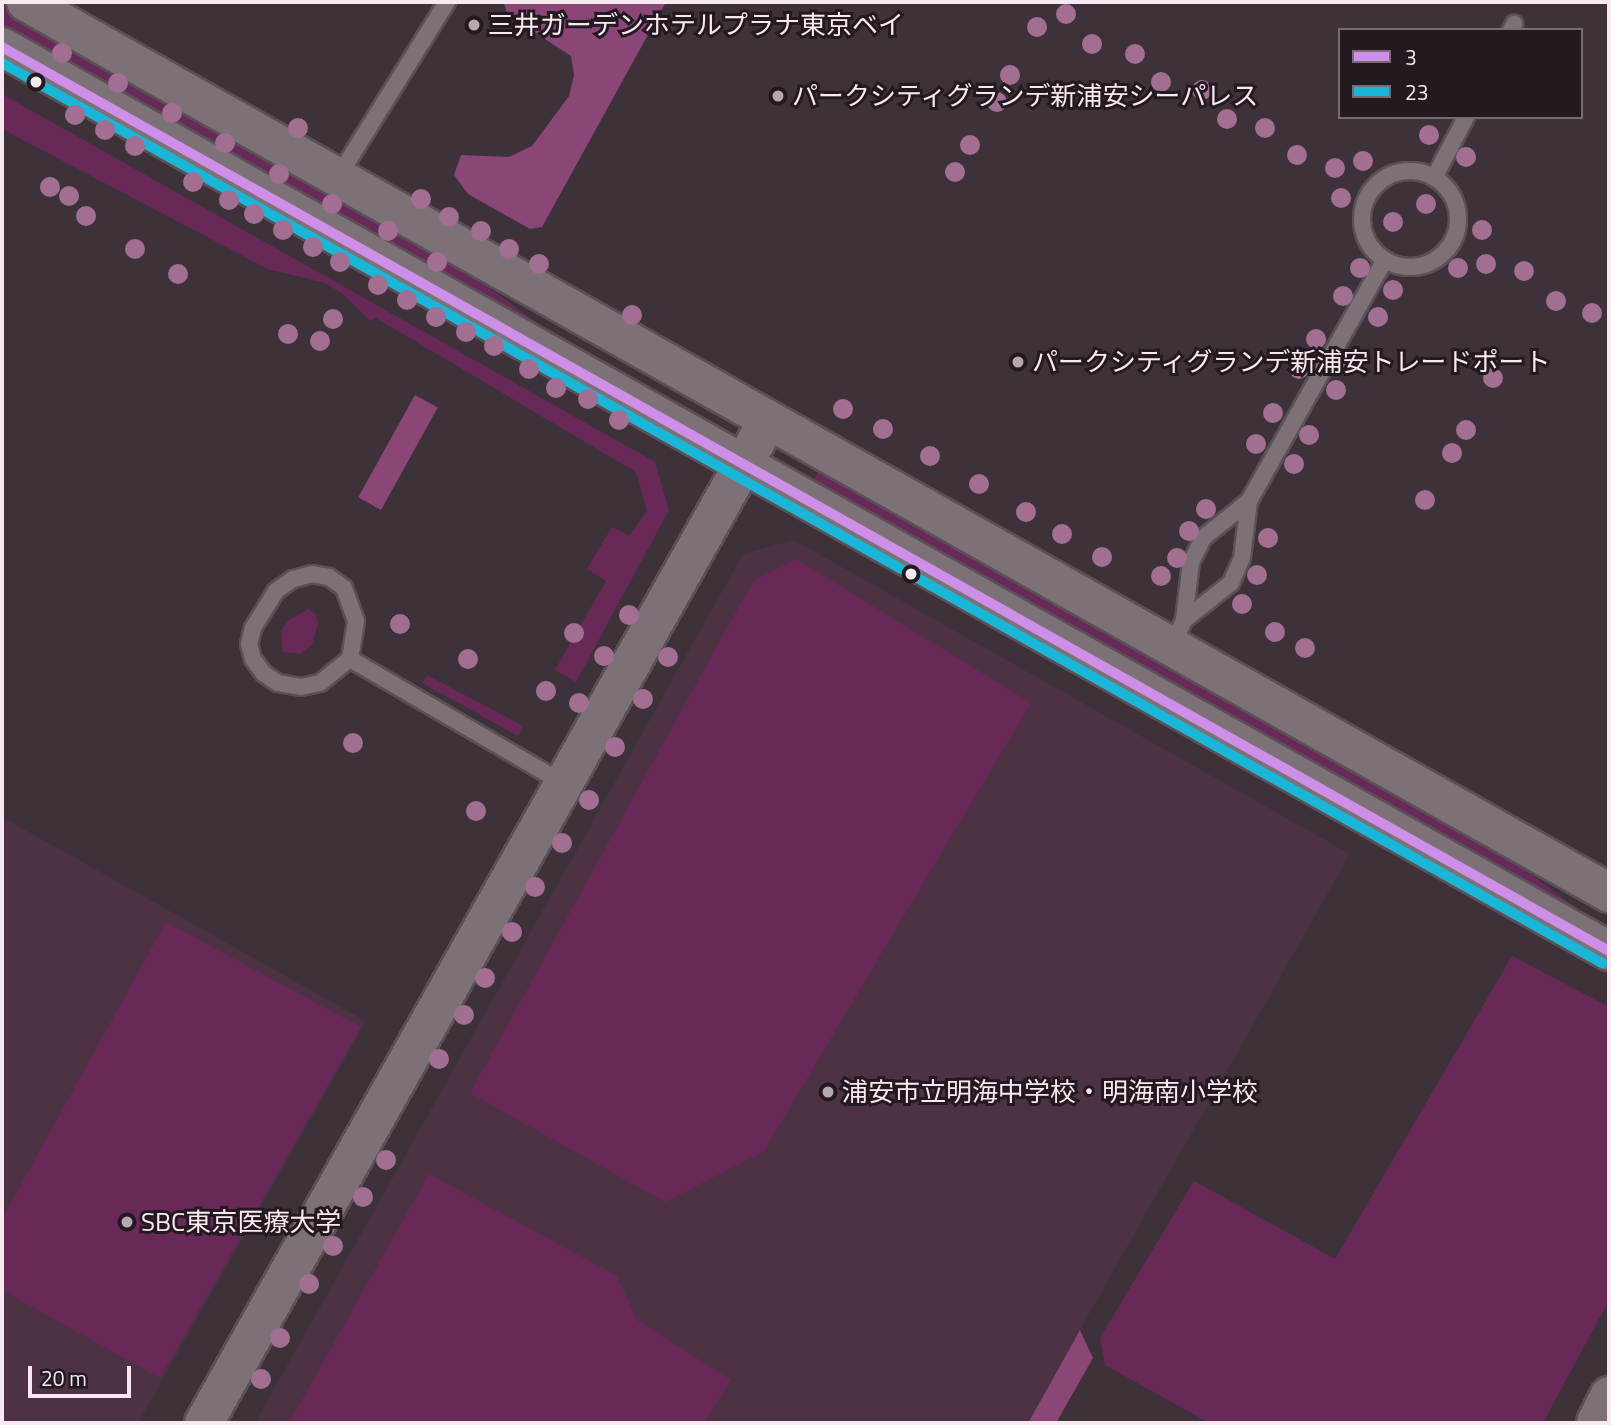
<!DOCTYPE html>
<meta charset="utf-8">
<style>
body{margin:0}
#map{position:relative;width:1611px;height:1425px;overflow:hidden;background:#3e323a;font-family:"Titillium Web","Noto Sans JP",sans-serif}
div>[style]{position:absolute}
.built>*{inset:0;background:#4d3244}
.green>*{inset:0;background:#692958}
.forest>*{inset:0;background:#8a4676;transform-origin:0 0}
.roads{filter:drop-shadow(2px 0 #5b5057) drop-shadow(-2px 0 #5b5057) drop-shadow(0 2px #5b5057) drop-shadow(0 -2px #5b5057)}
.lane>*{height:16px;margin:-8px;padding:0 8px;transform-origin:8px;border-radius:8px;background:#7b7177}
.lane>.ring{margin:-8px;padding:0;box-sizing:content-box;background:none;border:16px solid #7b7177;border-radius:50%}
.secondary>*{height:38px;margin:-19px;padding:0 19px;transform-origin:19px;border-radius:19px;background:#7b7177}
.bus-1>*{height:10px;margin:-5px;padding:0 5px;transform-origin:5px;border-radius:5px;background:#ce8fe9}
.bus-2>*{height:10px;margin:-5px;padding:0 5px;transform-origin:5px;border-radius:5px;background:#1ab6d8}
.trees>*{width:20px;height:20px;margin:-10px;border-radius:50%;background:#a26e91}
.dots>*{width:19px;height:19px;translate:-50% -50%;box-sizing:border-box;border:4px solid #231920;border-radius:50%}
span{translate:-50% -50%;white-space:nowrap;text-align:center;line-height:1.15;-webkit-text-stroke:6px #231920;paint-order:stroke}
.poi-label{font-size:26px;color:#f7e8f1}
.left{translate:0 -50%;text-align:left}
.frame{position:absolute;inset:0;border:4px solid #f7e8f1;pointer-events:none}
.legend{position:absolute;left:1338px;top:28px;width:245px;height:91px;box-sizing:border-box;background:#231920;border:2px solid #786c74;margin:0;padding:9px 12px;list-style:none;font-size:21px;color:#f7e8f1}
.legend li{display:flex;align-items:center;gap:14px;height:35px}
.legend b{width:35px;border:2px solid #786c74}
.scale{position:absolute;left:28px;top:1366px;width:103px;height:32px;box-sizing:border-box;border:4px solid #f7e8f1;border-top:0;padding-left:9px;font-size:21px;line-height:24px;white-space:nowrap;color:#f7e8f1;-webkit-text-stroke:5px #231920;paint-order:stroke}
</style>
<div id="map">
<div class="built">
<i style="clip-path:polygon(794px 540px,1350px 854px,1027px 1423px,255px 1423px,743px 554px)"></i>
<i style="clip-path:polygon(2px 817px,366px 1021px,138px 1423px,2px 1423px)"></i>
</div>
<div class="green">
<i style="clip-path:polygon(2px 8px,443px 255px,553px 334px,551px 338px,2px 30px)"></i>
<i style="clip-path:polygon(2px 94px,655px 462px,669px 510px,576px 682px,555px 670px,606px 581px,587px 569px,612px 527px,629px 536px,647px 511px,636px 472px,376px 318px,370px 321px,343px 294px,325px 283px,268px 269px,2px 129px)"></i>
<i style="clip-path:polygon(820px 469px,1494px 847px,1583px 913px,1582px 917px,812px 483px)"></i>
<i style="clip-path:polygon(796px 559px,1031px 703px,763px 1152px,665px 1202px,470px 1093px,753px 581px)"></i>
<i style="clip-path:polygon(308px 609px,316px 614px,318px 624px,312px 644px,301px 654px,283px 652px,281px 631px,289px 620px)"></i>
<i style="clip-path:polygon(427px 675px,523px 726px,518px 736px,422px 683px)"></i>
<i style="clip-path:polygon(166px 922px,361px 1027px,160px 1378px,2px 1290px,2px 1219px)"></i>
<i style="clip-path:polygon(1512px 956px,1609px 1007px,1609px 1300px,1543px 1423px,1209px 1423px,1105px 1365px,1100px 1338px,1194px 1181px,1335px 1259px)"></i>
<i style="clip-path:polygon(429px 1174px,617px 1276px,637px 1320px,731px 1380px,704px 1423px,289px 1423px)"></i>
</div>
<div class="forest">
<i style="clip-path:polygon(504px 2px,666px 2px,542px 227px,530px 229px,468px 194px,454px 175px,461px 155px,509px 157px,532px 146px,569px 96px,574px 75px,571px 56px,523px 25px,506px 11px)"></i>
<i style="left:415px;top:395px;width:26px;height:117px;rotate:29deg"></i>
<i style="clip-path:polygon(1080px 1330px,1093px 1358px,1056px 1423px,1028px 1423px)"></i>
</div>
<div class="roads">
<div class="lane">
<i style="left:1511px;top:30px;width:7px;rotate:-63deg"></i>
<i class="ring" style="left:1362px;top:171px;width:80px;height:80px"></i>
<i style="left:338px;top:177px;width:206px;rotate:-58.1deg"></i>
<i style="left:1434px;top:178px;width:69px;rotate:-62.3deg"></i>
<i style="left:1249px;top:501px;width:277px;rotate:-60.6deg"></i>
<i style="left:1172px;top:646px;width:29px;rotate:-65deg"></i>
<i style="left:1184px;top:620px;width:58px;rotate:-83.1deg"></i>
<i style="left:1191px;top:562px;width:27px;rotate:-63deg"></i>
<i style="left:1203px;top:538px;width:59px;rotate:-38.8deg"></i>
<i style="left:1249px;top:501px;width:57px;rotate:97deg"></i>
<i style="left:1242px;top:558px;width:27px;rotate:114deg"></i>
<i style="left:1231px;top:583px;width:60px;rotate:141.8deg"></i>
<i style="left:350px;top:659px;width:38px;rotate:-81deg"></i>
<i style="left:356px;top:621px;width:35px;rotate:-110deg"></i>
<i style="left:344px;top:588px;width:19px;rotate:-144deg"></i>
<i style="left:329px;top:577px;width:17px;rotate:-170deg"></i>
<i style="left:312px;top:574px;width:20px;rotate:165deg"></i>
<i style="left:293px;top:579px;width:21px;rotate:145deg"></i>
<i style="left:276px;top:591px;width:44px;rotate:121.9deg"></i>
<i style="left:253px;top:628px;width:16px;rotate:104deg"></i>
<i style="left:249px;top:644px;width:16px;rotate:75deg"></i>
<i style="left:253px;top:659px;width:17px;rotate:54deg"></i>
<i style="left:263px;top:673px;width:18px;rotate:34deg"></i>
<i style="left:278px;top:683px;width:23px;rotate:10deg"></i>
<i style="left:301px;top:687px;width:19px;rotate:-12deg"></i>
<i style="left:320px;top:683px;width:38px;rotate:-39deg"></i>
<i style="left:350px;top:659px;width:249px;rotate:30.2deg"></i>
</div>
<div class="secondary">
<i style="left:26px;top:2px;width:1817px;rotate:29.37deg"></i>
<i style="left:2px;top:47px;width:1844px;rotate:29.36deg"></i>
<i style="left:204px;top:1423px;width:1128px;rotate:-60.64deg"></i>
<i style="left:1596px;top:1423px;width:30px;rotate:-64deg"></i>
</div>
</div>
<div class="bus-1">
<i style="left:2px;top:47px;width:1844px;rotate:29.36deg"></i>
</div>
<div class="bus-2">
<i style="left:2px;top:63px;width:1836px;rotate:29.36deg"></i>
</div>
<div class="trees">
<i style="left:1066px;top:14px"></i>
<i style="left:1037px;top:27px"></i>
<i style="left:1092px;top:44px"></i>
<i style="left:62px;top:53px"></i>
<i style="left:1135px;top:54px"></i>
<i style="left:1010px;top:75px"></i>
<i style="left:1161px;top:82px"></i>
<i style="left:118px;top:83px"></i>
<i style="left:1202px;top:90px"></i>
<i style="left:997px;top:102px"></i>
<i style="left:172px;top:113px"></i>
<i style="left:75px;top:115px"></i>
<i style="left:1227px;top:119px"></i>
<i style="left:298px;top:128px"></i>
<i style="left:1265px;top:128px"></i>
<i style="left:105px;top:130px"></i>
<i style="left:1429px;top:135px"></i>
<i style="left:225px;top:143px"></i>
<i style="left:970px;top:145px"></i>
<i style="left:135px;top:146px"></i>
<i style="left:1297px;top:155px"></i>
<i style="left:1466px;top:157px"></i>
<i style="left:1363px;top:161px"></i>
<i style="left:1335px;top:168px"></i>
<i style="left:955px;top:172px"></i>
<i style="left:279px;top:174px"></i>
<i style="left:193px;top:182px"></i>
<i style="left:50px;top:187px"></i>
<i style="left:69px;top:196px"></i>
<i style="left:1341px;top:198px"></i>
<i style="left:421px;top:199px"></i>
<i style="left:229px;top:200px"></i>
<i style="left:332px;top:204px"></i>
<i style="left:1426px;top:204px"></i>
<i style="left:254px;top:214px"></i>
<i style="left:86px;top:216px"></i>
<i style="left:449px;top:217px"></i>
<i style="left:1393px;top:222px"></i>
<i style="left:283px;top:230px"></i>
<i style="left:1482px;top:230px"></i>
<i style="left:388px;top:231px"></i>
<i style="left:481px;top:231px"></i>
<i style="left:313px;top:247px"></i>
<i style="left:135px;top:249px"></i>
<i style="left:509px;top:249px"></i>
<i style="left:340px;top:262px"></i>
<i style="left:437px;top:262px"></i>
<i style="left:539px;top:264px"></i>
<i style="left:1486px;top:264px"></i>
<i style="left:1360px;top:268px"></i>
<i style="left:1458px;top:268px"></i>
<i style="left:1524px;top:271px"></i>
<i style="left:178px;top:274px"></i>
<i style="left:378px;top:285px"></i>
<i style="left:1393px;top:290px"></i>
<i style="left:1343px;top:296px"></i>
<i style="left:407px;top:300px"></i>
<i style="left:1556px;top:301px"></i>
<i style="left:1592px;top:313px"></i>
<i style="left:632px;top:315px"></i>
<i style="left:436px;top:317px"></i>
<i style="left:1378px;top:317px"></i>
<i style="left:333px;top:319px"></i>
<i style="left:466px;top:332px"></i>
<i style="left:288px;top:334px"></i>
<i style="left:1316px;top:339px"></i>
<i style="left:320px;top:341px"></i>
<i style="left:494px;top:346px"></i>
<i style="left:1351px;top:362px"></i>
<i style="left:529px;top:369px"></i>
<i style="left:1299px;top:369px"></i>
<i style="left:1493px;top:378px"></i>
<i style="left:556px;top:388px"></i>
<i style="left:1336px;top:390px"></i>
<i style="left:588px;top:399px"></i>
<i style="left:843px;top:409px"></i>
<i style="left:1273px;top:413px"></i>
<i style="left:619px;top:420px"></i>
<i style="left:883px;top:429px"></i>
<i style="left:1466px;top:430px"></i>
<i style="left:1309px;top:435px"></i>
<i style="left:1256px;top:444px"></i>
<i style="left:1452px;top:453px"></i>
<i style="left:930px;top:456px"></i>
<i style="left:1294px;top:464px"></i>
<i style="left:979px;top:484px"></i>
<i style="left:1425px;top:500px"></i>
<i style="left:1206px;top:509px"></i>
<i style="left:1026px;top:512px"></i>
<i style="left:1189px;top:531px"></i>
<i style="left:1062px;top:534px"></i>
<i style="left:1268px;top:538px"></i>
<i style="left:1102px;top:557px"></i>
<i style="left:1177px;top:558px"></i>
<i style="left:1257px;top:575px"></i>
<i style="left:1161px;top:576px"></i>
<i style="left:1242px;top:604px"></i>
<i style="left:629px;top:615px"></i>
<i style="left:400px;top:624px"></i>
<i style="left:1275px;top:632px"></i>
<i style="left:574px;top:633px"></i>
<i style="left:1305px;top:648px"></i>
<i style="left:604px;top:656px"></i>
<i style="left:668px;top:657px"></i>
<i style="left:468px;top:659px"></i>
<i style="left:546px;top:691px"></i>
<i style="left:643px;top:699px"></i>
<i style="left:579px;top:703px"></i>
<i style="left:353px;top:743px"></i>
<i style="left:615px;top:747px"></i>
<i style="left:589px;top:800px"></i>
<i style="left:476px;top:811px"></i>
<i style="left:562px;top:843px"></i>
<i style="left:535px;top:887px"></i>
<i style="left:512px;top:932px"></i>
<i style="left:485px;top:978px"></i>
<i style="left:464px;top:1015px"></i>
<i style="left:439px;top:1059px"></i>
<i style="left:386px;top:1160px"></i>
<i style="left:363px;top:1197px"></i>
<i style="left:333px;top:1246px"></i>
<i style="left:309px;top:1284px"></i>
<i style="left:280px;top:1338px"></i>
<i style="left:261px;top:1379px"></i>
</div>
<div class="dots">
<i style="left:474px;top:25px;background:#b6a8b1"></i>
<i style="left:36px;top:82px;background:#f7e8f1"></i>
<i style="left:778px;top:96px;background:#b6a8b1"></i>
<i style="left:1018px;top:362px;background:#b6a8b1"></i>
<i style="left:911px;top:574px;background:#f7e8f1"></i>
<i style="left:828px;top:1092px;background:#b6a8b1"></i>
<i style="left:127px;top:1222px;background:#b6a8b1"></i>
</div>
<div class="poi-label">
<span class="left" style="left:488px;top:25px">三井ガーデンホテルプラナ東京ベイ</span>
<span class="left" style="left:792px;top:96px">パークシティグランデ新浦安シーパレス</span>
<span class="left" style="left:1032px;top:362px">パークシティグランデ新浦安トレードポート</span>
<span class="left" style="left:842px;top:1092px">浦安市立明海中学校・明海南小学校</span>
<span class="left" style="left:141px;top:1222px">SBC東京医療大学</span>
</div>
<div class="frame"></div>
<ul class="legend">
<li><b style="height:9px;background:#ce8fe9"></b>3</li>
<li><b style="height:9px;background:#1ab6d8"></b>23</li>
</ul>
<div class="scale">20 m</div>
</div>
